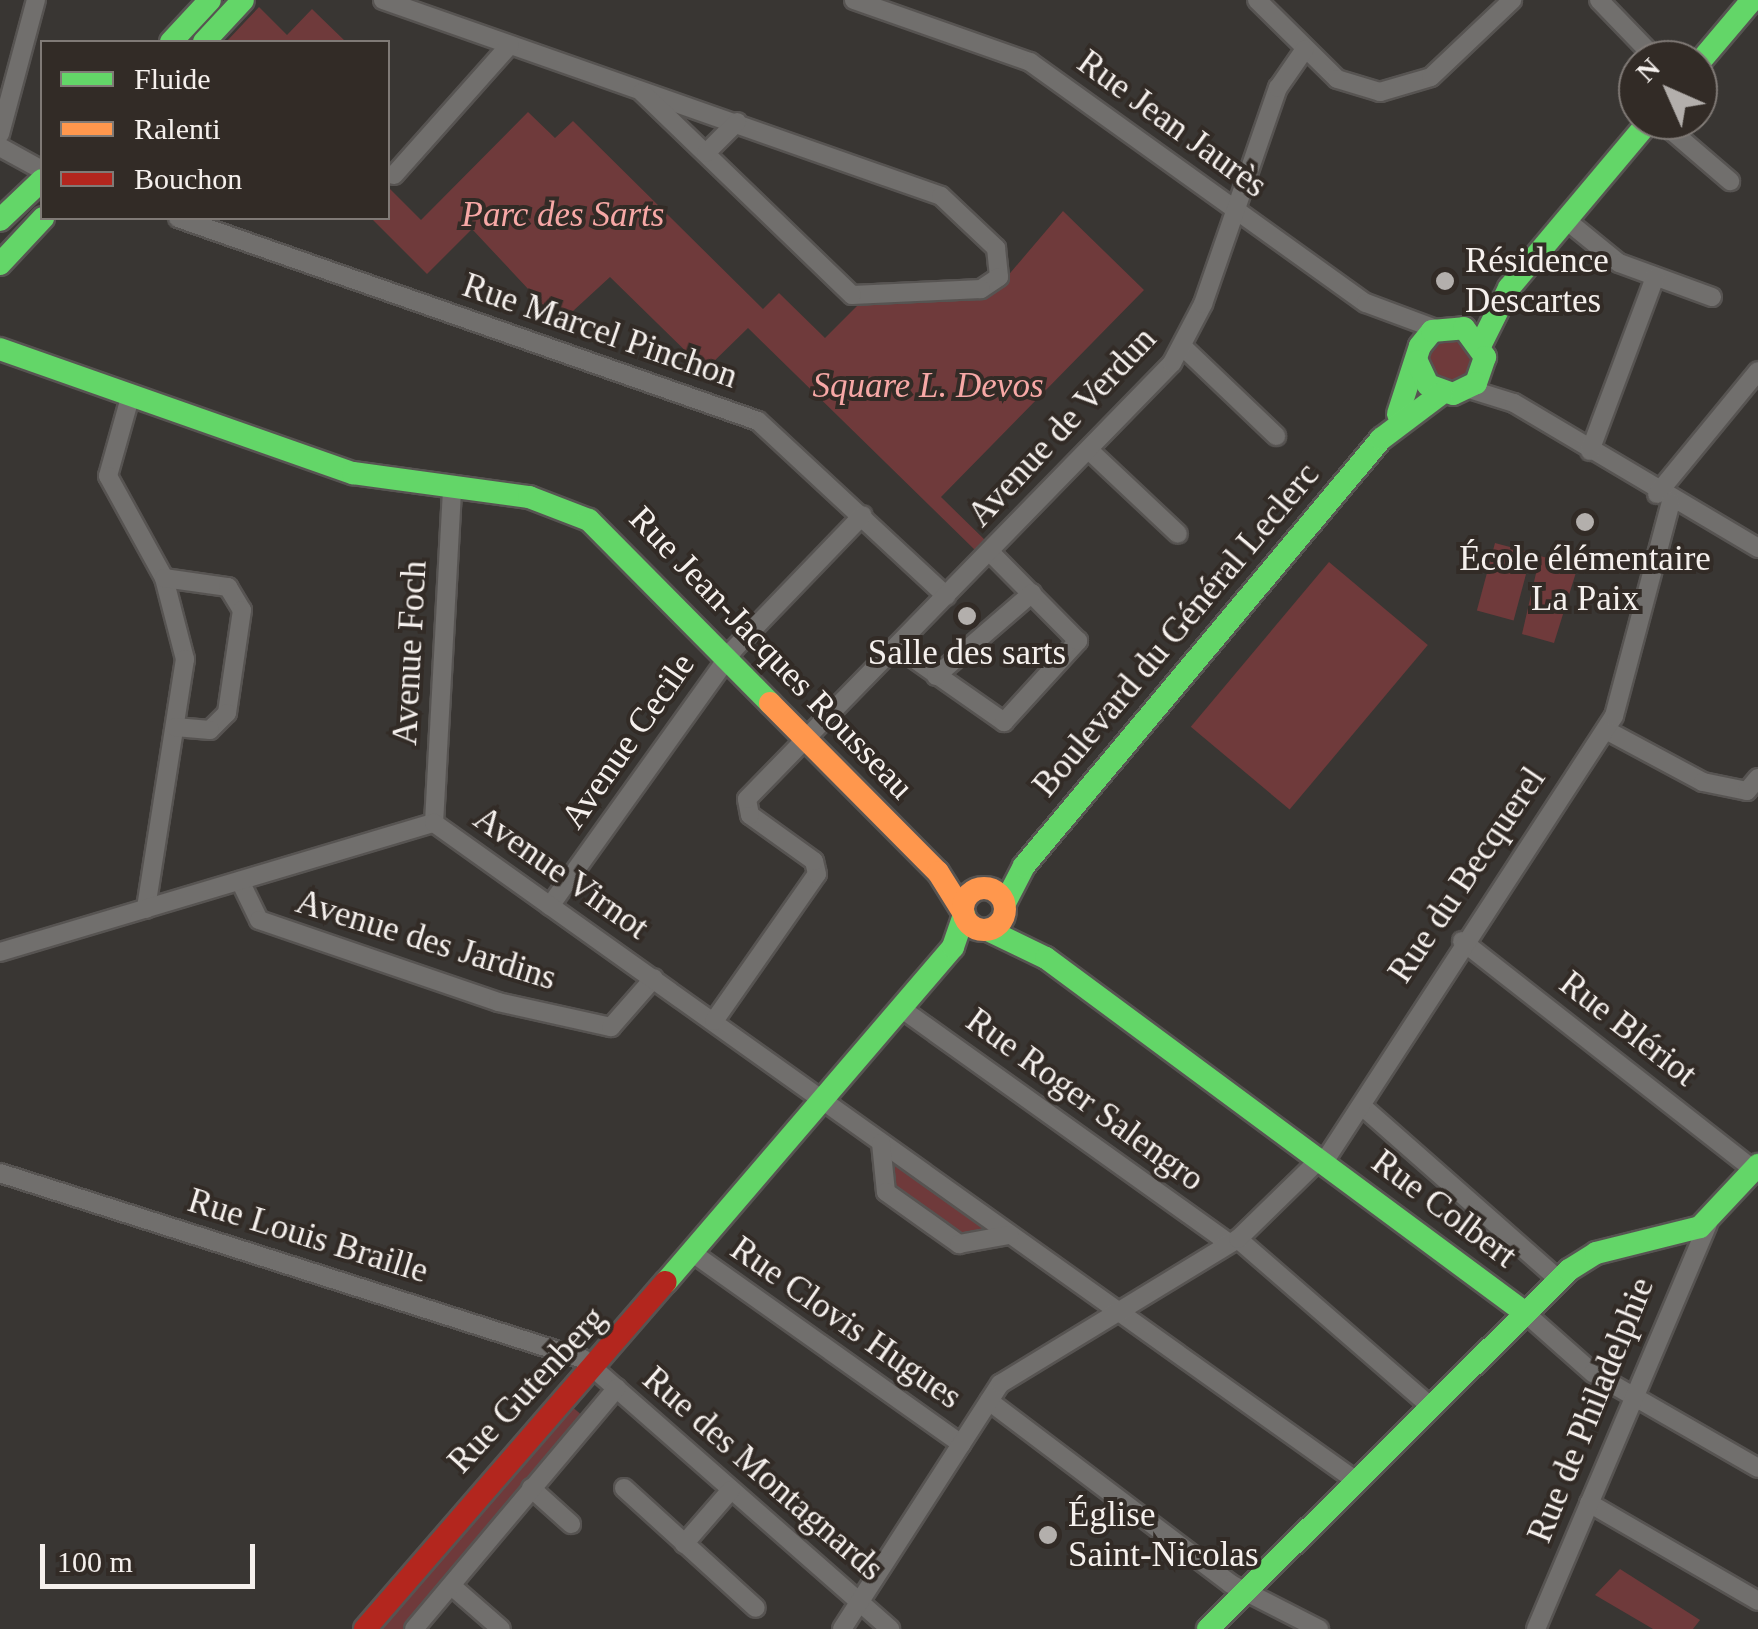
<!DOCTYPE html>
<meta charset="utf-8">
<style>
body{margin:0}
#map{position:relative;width:1758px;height:1629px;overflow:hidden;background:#393633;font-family:Georgia,serif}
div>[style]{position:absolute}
.green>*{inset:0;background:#6f3a3b;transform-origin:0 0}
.roads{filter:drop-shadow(2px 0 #575452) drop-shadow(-2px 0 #575452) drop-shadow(0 2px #575452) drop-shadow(0 -2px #575452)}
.street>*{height:18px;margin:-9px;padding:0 9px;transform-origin:9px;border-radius:9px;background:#716f6d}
.fast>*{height:22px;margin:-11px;padding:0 11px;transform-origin:11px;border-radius:11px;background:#63d668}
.slow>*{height:22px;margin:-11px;padding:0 11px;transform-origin:11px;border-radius:11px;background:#ff974d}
.slow>.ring{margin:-11px;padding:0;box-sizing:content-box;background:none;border:22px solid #ff974d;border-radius:50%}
.jam>*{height:22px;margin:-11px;padding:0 11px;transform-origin:11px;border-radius:11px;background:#b3261e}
.dots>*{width:28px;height:28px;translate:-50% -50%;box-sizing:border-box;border:5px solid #322b26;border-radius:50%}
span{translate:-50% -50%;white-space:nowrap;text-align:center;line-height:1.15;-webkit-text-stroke:8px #322b26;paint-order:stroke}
.street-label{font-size:35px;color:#f5f0ed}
.park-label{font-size:35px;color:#f7a8a6;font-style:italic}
.poi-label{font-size:35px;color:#f5f0ed}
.left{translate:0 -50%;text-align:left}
.legend{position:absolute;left:40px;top:40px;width:350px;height:180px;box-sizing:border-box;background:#322b26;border:2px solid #807a76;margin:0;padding:12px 18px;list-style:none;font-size:30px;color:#f5f0ed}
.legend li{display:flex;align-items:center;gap:20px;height:50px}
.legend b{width:50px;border:2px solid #807a76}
.north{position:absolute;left:1618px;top:40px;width:100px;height:100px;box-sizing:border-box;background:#322b26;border:2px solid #807a76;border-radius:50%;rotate:315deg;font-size:28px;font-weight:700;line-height:40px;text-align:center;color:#f5f0ed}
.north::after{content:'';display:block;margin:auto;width:35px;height:45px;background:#b3afac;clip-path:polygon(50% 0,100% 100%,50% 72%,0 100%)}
.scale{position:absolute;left:40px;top:1544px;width:215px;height:45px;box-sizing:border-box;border:5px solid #f5f0ed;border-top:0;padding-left:12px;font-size:30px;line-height:35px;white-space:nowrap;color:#f5f0ed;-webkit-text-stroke:8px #322b26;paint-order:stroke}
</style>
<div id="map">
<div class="green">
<i style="clip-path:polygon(259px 7px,287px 35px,312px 9px,346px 42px,226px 42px)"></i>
<i style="clip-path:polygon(528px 112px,555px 138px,573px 121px,763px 309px,779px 293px,825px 338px,858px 305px,994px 292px,1063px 211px,1144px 290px,941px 497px,987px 542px,977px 552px,748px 328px,705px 370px,610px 277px,560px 323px,472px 229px,427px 274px,371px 218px,388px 218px,388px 187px,421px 220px)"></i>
<i style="clip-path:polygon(1444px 333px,1468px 338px,1475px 369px,1455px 384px,1437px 380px,1426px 354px)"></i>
<i style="left:1495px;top:543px;width:38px;height:70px;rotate:15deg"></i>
<i style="clip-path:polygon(1540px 556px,1578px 566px,1554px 643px,1522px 634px)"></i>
<i style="left:1329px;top:562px;width:129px;height:215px;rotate:40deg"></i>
<i style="clip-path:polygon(894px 1165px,982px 1227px,983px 1233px,960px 1238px,892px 1191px)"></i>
<i style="clip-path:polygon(563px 1399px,584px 1417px,404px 1629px,373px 1629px)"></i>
<i style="clip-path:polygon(1620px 1569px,1700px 1620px,1693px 1629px,1653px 1629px,1595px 1595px)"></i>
</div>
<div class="roads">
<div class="street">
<i style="left:383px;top:0;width:591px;rotate:19.35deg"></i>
<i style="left:941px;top:196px;width:76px;rotate:43.4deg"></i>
<i style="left:996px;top:248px;width:29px;rotate:84deg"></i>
<i style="left:999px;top:277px;width:22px;rotate:146deg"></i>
<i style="left:981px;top:289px;width:129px;rotate:177.3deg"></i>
<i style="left:852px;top:295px;width:292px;rotate:-136deg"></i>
<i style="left:854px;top:0;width:187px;rotate:19.4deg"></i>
<i style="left:1030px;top:62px;width:413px;rotate:35.7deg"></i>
<i style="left:1366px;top:303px;width:75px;rotate:20.4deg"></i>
<i style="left:1257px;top:0;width:112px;rotate:44.6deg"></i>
<i style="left:1337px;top:79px;width:45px;rotate:16.8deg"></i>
<i style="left:1380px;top:92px;width:53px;rotate:-16.4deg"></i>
<i style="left:1431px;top:77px;width:112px;rotate:-43.5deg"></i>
<i style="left:1599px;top:0;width:83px;rotate:46deg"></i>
<i style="left:1659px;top:120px;width:94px;rotate:40.7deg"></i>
<i style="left:0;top:134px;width:139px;rotate:-75deg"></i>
<i style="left:0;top:147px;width:48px;rotate:28.7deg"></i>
<i style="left:706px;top:153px;width:44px;rotate:-45deg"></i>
<i style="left:394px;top:175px;width:174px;rotate:-48.3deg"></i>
<i style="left:178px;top:218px;width:614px;rotate:19.29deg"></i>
<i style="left:758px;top:421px;width:257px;rotate:42.9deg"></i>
<i style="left:1566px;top:220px;width:68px;rotate:39.1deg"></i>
<i style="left:1619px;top:263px;width:99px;rotate:20.1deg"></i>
<i style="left:1183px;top:347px;width:129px;rotate:43.7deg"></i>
<i style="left:1469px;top:389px;width:47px;rotate:17.3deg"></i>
<i style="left:1514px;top:403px;width:284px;rotate:30.7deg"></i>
<i style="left:131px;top:394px;width:85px;rotate:105.7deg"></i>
<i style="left:108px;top:476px;width:116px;rotate:61.2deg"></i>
<i style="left:164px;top:578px;width:84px;rotate:75.5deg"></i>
<i style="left:185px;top:659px;width:253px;rotate:98.9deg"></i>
<i style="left:1089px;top:450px;width:122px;rotate:43.3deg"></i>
<i style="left:1590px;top:451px;width:186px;rotate:-69.5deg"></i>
<i style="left:1657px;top:494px;width:159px;rotate:-50.6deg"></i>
<i style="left:164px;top:578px;width:65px;rotate:8deg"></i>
<i style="left:228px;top:587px;width:27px;rotate:59deg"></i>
<i style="left:242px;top:610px;width:104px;rotate:98.3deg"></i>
<i style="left:227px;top:713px;width:24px;rotate:135deg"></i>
<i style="left:210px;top:730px;width:35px;rotate:-175deg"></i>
<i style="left:897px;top:647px;width:131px;rotate:35deg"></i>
<i style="left:1004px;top:722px;width:110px;rotate:-47.6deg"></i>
<i style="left:1078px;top:641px;width:125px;rotate:-134.7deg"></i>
<i style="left:936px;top:676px;width:127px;rotate:-40.8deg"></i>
<i style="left:1606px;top:730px;width:110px;rotate:28.2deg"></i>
<i style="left:1703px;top:782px;width:45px;rotate:11.6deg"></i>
<i style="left:1747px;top:791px;width:17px;rotate:-50deg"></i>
<i style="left:434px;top:823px;width:335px;rotate:-86.9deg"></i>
<i style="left:240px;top:881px;width:43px;rotate:64deg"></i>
<i style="left:259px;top:920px;width:253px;rotate:18.9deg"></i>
<i style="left:498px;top:1002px;width:116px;rotate:12.5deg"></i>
<i style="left:611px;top:1027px;width:65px;rotate:-48.7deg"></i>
<i style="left:550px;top:906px;width:315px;rotate:-54.4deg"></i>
<i style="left:733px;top:650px;width:187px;rotate:-46.1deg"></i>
<i style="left:1462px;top:941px;width:371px;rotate:38.1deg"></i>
<i style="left:0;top:952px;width:453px;rotate:-16.6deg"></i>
<i style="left:434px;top:823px;width:1128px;rotate:35.51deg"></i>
<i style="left:902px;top:1009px;width:403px;rotate:35.6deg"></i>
<i style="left:714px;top:1021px;width:179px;rotate:-55deg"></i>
<i style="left:817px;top:874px;width:13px;rotate:-103deg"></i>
<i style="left:814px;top:861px;width:79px;rotate:-144.3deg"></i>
<i style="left:750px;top:815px;width:16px;rotate:-101deg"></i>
<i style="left:747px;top:799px;width:609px;rotate:-45.73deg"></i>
<i style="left:1172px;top:363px;width:67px;rotate:-62.3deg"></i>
<i style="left:1203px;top:304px;width:229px;rotate:-70.9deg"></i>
<i style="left:1278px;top:88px;width:47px;rotate:-55.3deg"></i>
<i style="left:1363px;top:1107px;width:260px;rotate:41.4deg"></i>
<i style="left:881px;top:1143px;width:49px;rotate:84.2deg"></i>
<i style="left:886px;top:1192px;width:90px;rotate:35.5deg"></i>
<i style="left:959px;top:1244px;width:51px;rotate:-10.2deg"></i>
<i style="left:1324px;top:1162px;width:532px;rotate:-56.97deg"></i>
<i style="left:1614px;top:716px;width:221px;rotate:-75.1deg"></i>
<i style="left:0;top:1173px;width:612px;rotate:17.69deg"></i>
<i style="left:583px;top:1359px;width:409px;rotate:41.3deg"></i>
<i style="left:1238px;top:1239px;width:252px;rotate:41deg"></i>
<i style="left:694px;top:1254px;width:328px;rotate:35.4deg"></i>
<i style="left:1524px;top:1312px;width:92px;rotate:41.5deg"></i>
<i style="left:1593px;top:1373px;width:190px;rotate:29.9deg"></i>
<i style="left:989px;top:1401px;width:303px;rotate:37.1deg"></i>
<i style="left:1231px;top:1584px;width:99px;rotate:27.1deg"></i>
<i style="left:531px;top:1488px;width:54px;rotate:42deg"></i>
<i style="left:624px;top:1488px;width:178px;rotate:42.3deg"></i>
<i style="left:1589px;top:1503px;width:195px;rotate:30.1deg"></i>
<i style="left:684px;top:1544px;width:72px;rotate:-49deg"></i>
<i style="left:454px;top:1588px;width:62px;rotate:41.1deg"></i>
<i style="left:414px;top:1629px;width:315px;rotate:-49.9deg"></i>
<i style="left:842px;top:1629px;width:292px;rotate:-57.2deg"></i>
<i style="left:1000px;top:1384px;width:279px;rotate:-31.4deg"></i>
<i style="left:1238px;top:1239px;width:109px;rotate:-44.3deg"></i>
<i style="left:1536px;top:1629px;width:440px;rotate:-67deg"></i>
</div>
<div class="fast">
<i style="left:171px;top:42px;width:57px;rotate:-47.1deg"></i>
<i style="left:204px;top:42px;width:57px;rotate:-47.1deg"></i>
<i style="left:1698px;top:64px;width:84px;rotate:-49.8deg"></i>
<i style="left:0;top:220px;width:58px;rotate:-43.6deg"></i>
<i style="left:0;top:264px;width:63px;rotate:-46.9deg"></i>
<i style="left:1481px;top:344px;width:63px;rotate:-63.4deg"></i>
<i style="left:1509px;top:288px;width:219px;rotate:-50deg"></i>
<i style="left:0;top:349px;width:374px;rotate:19.4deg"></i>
<i style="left:353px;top:473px;width:178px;rotate:7.8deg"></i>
<i style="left:529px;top:497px;width:64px;rotate:21deg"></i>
<i style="left:589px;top:520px;width:257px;rotate:45.3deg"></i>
<i style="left:1398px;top:414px;width:71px;rotate:-72.1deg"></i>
<i style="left:1420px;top:346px;width:19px;rotate:-51deg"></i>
<i style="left:1432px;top:331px;width:32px;rotate:-5deg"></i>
<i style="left:1464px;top:328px;width:36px;rotate:54deg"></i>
<i style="left:1485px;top:357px;width:28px;rotate:109deg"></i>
<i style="left:1476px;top:383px;width:25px;rotate:154deg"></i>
<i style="left:1453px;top:394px;width:27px;rotate:-160deg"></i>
<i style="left:1428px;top:385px;width:26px;rotate:-115deg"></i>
<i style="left:1005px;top:903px;width:42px;rotate:-62.8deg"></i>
<i style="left:1024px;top:866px;width:557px;rotate:-50.1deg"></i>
<i style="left:1381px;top:439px;width:76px;rotate:-37deg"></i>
<i style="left:988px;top:930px;width:64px;rotate:25.8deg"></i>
<i style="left:1046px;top:958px;width:595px;rotate:36.52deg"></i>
<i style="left:666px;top:1282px;width:441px;rotate:-49.4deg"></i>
<i style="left:953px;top:947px;width:34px;rotate:-71deg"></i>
<i style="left:1208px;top:1629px;width:509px;rotate:-44.84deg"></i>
<i style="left:1569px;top:1270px;width:32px;rotate:-32deg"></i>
<i style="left:1596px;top:1253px;width:107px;rotate:-14deg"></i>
<i style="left:1700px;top:1227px;width:85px;rotate:-46.9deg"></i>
</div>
<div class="slow">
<i style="left:770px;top:703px;width:238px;rotate:45.2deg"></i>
<i style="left:938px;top:872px;width:47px;rotate:58deg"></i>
<i class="ring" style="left:963px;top:888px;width:20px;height:20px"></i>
</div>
<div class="jam">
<i style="left:365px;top:1629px;width:459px;rotate:-49.1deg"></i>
</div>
</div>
<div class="dots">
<i style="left:1445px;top:281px;background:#b3afac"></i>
<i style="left:1585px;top:522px;background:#b3afac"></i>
<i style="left:967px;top:616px;background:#b3afac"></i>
<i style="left:1048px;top:1535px;background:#b3afac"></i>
</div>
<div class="street-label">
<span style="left:1172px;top:124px;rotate:36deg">Rue Jean Jaurès</span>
<span style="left:600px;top:331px;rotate:19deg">Rue Marcel Pinchon</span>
<span style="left:1062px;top:427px;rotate:-47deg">Avenue de Verdun</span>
<span style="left:1176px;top:630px;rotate:-50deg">Boulevard du Général Leclerc</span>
<span style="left:410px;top:653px;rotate:-87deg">Avenue Foch</span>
<span style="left:771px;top:653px;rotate:46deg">Rue Jean-Jacques Rousseau</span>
<span style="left:628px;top:741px;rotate:-55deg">Avenue Cecile</span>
<span style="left:561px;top:873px;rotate:35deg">Avenue Virnot</span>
<span style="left:1467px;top:875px;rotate:-56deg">Rue du Becquerel</span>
<span style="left:426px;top:940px;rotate:17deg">Avenue des Jardins</span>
<span style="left:1628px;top:1029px;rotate:38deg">Rue Blériot</span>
<span style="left:1085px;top:1100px;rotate:36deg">Rue Roger Salengro</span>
<span style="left:1444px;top:1209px;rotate:37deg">Rue Colbert</span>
<span style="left:308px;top:1236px;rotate:17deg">Rue Louis Braille</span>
<span style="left:846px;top:1323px;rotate:35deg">Rue Clovis Hugues</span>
<span style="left:527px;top:1390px;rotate:-47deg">Rue Gutenberg</span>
<span style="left:1591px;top:1410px;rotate:-68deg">Rue de Philadelphie</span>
<span style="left:763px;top:1474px;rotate:41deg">Rue des Montagnards</span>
</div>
<div class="park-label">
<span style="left:563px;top:215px">Parc des Sarts</span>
<span style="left:928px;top:386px">Square L. Devos</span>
</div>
<div class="poi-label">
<span class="left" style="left:1465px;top:281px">Résidence<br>Descartes</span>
<span style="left:1585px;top:579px">École élémentaire<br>La Paix</span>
<span style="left:967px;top:653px">Salle des sarts</span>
<span class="left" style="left:1068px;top:1535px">Église<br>Saint-Nicolas</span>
</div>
<ul class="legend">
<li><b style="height:12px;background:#63d668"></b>Fluide</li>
<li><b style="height:12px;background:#ff974d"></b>Ralenti</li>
<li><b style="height:12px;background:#b3261e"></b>Bouchon</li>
</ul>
<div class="north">N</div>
<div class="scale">100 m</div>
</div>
